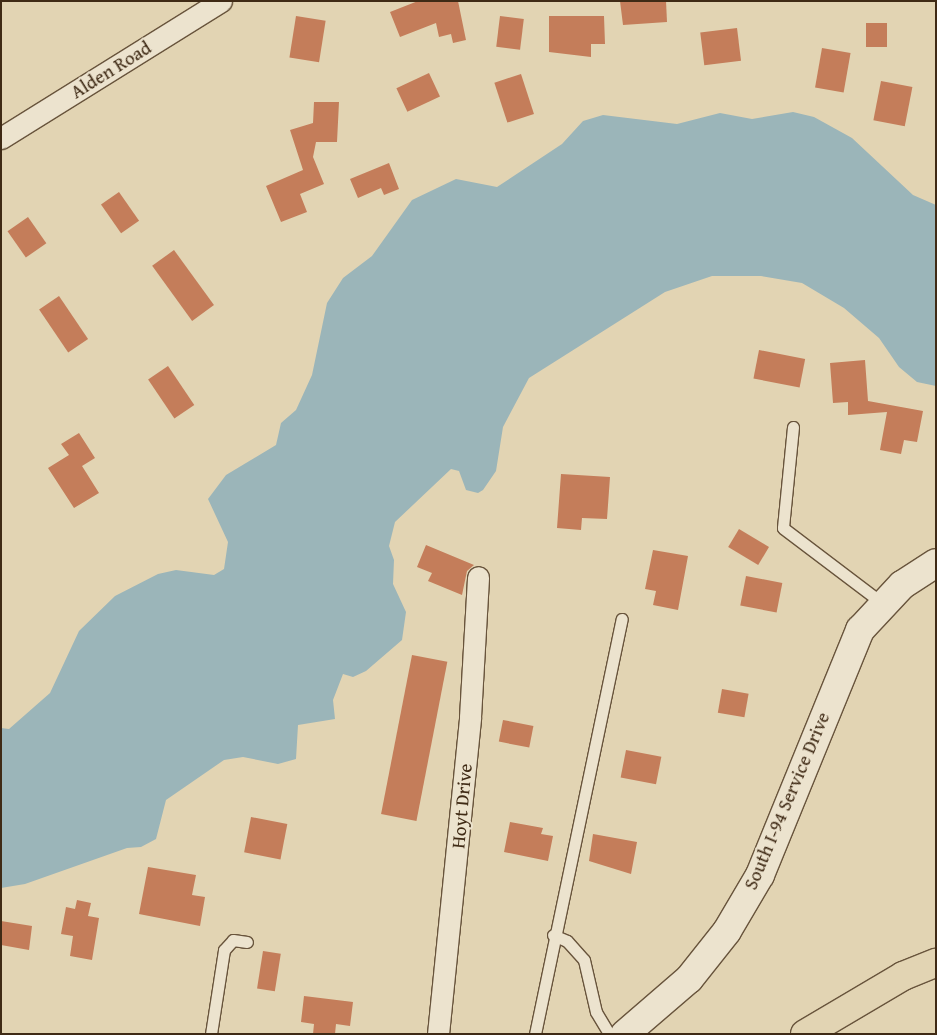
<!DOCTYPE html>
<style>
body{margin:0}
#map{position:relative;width:937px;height:1035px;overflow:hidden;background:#e2d4b3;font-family:"Gentium Book Plus",serif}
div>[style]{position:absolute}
.water>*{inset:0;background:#9bb5b9}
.building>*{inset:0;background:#c47d5a;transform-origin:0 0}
.roads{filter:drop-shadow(1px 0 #68543c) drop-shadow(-1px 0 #68543c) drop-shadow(0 1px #68543c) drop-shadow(0 -1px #68543c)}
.lane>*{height:11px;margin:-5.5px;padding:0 5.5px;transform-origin:5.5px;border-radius:5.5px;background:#ece3ce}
.street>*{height:21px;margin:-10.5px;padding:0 10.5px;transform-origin:10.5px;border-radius:10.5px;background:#ece3ce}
.secondary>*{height:28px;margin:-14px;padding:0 14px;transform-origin:14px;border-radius:14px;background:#ece3ce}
.highway>*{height:28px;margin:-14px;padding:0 14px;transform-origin:14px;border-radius:14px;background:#e2d4b3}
span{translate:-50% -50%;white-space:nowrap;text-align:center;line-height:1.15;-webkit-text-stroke:4px #ece3ce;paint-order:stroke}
.street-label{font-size:19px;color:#3f2a15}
.frame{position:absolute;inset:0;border:2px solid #3f2a15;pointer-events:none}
</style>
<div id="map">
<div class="water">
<i style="clip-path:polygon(793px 112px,814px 117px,852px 138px,913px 195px,936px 205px,936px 386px,917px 382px,899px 367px,879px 338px,844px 308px,802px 283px,761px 276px,712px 276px,665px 292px,529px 378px,503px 427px,496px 471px,483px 490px,478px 493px,466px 490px,459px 471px,451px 469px,395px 522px,389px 546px,394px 560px,393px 584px,406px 612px,402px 640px,366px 671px,353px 677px,343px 674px,333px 700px,335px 719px,298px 725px,296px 759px,278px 764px,243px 757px,224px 760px,166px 800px,156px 839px,141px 847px,127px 848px,25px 884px,1px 888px,1px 728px,9px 729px,50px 693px,79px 631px,115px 596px,158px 574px,176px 570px,214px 575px,224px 569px,228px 542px,208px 499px,226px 475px,276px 445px,281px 423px,296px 410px,312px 375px,327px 303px,343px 278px,372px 256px,412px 200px,456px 179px,497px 187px,562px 144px,583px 121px,603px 115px,677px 124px,720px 113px,752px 119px)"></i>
</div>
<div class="building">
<i style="clip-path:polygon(418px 1px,458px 1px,466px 40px,453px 43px,451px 34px,439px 37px,436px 23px,400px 37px,390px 12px)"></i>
<i style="clip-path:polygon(620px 1px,666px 1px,667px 22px,623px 25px)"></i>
<i style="left:296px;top:16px;width:30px;height:42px;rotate:9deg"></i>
<i style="left:500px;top:16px;width:24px;height:31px;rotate:7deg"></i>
<i style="clip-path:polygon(549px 16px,604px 16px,605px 44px,591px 44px,591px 57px,549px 52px)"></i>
<i style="left:866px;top:23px;width:21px;height:24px"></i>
<i style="left:737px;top:28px;width:33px;height:37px;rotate:83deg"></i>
<i style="left:822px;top:48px;width:29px;height:40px;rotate:10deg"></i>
<i style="left:429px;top:73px;width:26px;height:36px;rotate:65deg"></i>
<i style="left:521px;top:74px;width:42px;height:28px;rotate:72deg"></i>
<i style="left:881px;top:81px;width:32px;height:40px;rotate:11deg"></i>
<i style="clip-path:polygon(314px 102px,339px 102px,337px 142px,316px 142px,313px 157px,324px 184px,300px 194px,307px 212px,281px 222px,266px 186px,303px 170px,290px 130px,313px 123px)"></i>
<i style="clip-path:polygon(389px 163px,399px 189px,384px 195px,381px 188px,358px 198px,350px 179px)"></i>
<i style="left:119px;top:192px;width:35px;height:22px;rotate:55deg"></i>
<i style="left:28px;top:217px;width:32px;height:25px;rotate:55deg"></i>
<i style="left:174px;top:250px;width:68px;height:27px;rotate:54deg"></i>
<i style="left:59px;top:296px;width:52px;height:24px;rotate:56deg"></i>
<i style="left:759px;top:350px;width:47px;height:29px;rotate:11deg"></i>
<i style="clip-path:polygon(865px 360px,868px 401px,923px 411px,917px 442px,904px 440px,901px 454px,880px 450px,887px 412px,848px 415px,848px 402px,833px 403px,830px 363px)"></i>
<i style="left:168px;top:366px;width:47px;height:24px;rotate:56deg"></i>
<i style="clip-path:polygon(79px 433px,95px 458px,82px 466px,99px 493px,74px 508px,48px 468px,69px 455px,61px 444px)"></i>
<i style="clip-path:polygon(561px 474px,610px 477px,607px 519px,582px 518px,581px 530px,557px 528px)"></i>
<i style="left:739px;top:529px;width:35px;height:21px;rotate:31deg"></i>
<i style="clip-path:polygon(426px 545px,474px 565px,467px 571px,462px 595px,428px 581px,432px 573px,417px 567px)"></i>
<i style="clip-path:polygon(653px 550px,688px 556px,678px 610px,653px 605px,656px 591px,645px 589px)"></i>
<i style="left:746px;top:576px;width:37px;height:30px;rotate:11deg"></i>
<i style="left:412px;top:655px;width:36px;height:162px;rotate:11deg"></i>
<i style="left:722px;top:689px;width:27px;height:24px;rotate:10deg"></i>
<i style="left:503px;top:720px;width:31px;height:22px;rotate:11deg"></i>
<i style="left:626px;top:750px;width:36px;height:28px;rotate:11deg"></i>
<i style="left:251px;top:817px;width:37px;height:36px;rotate:11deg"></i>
<i style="clip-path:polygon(510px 822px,543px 828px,541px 834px,553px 836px,548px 861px,504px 852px)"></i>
<i style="clip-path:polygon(593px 834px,637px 842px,631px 874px,589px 861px)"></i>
<i style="clip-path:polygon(148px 867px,196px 875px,192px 895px,205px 897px,200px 926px,139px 914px)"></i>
<i style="clip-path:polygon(77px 900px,91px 903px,88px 916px,99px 918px,92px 960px,70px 956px,73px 936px,61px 934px,66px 907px,75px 909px)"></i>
<i style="clip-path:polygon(1px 921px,32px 926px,29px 950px,1px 945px)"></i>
<i style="left:263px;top:951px;width:18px;height:38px;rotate:9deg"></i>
<i style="clip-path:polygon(304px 996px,353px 1002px,350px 1026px,336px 1024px,335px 1034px,313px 1034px,314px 1024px,301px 1022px)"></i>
</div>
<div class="roads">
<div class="lane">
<i style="left:793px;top:427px;width:101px;rotate:95.7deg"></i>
<i style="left:783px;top:528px;width:124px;rotate:37.1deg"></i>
<i style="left:553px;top:935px;width:15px;rotate:23deg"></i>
<i style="left:567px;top:941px;width:25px;rotate:48deg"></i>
<i style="left:584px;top:960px;width:53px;rotate:77deg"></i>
<i style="left:596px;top:1012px;width:26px;rotate:59deg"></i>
<i style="left:211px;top:1034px;width:85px;rotate:-81.2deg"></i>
<i style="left:224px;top:950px;width:13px;rotate:-48deg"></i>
<i style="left:233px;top:940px;width:14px;rotate:8deg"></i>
<i style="left:535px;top:1034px;width:424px;rotate:-78.2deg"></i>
</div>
<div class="street">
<i style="left:1px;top:138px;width:259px;rotate:-31.9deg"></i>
<i style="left:438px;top:1034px;width:319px;rotate:-84.2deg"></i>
<i style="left:470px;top:717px;width:140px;rotate:-86.7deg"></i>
</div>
<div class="secondary">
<i style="left:625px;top:1034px;width:84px;rotate:-40.7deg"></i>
<i style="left:689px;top:979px;width:61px;rotate:-51.6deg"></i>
<i style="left:727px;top:931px;width:65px;rotate:-59.5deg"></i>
<i style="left:760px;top:875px;width:265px;rotate:-67.8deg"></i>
<i style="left:860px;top:630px;width:62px;rotate:-47deg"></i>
<i style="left:902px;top:585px;width:40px;rotate:-32.9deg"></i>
</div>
<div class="highway">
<i style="left:805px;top:1034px;width:114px;rotate:-30.6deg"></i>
<i style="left:903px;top:976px;width:35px;rotate:-22deg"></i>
</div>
</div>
<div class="street-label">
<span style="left:111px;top:70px;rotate:-32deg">Alden Road</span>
<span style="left:787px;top:801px;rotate:-67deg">South I-94 Service Drive</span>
<span style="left:462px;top:806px;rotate:-85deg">Hoyt Drive</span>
</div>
<div class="frame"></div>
</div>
